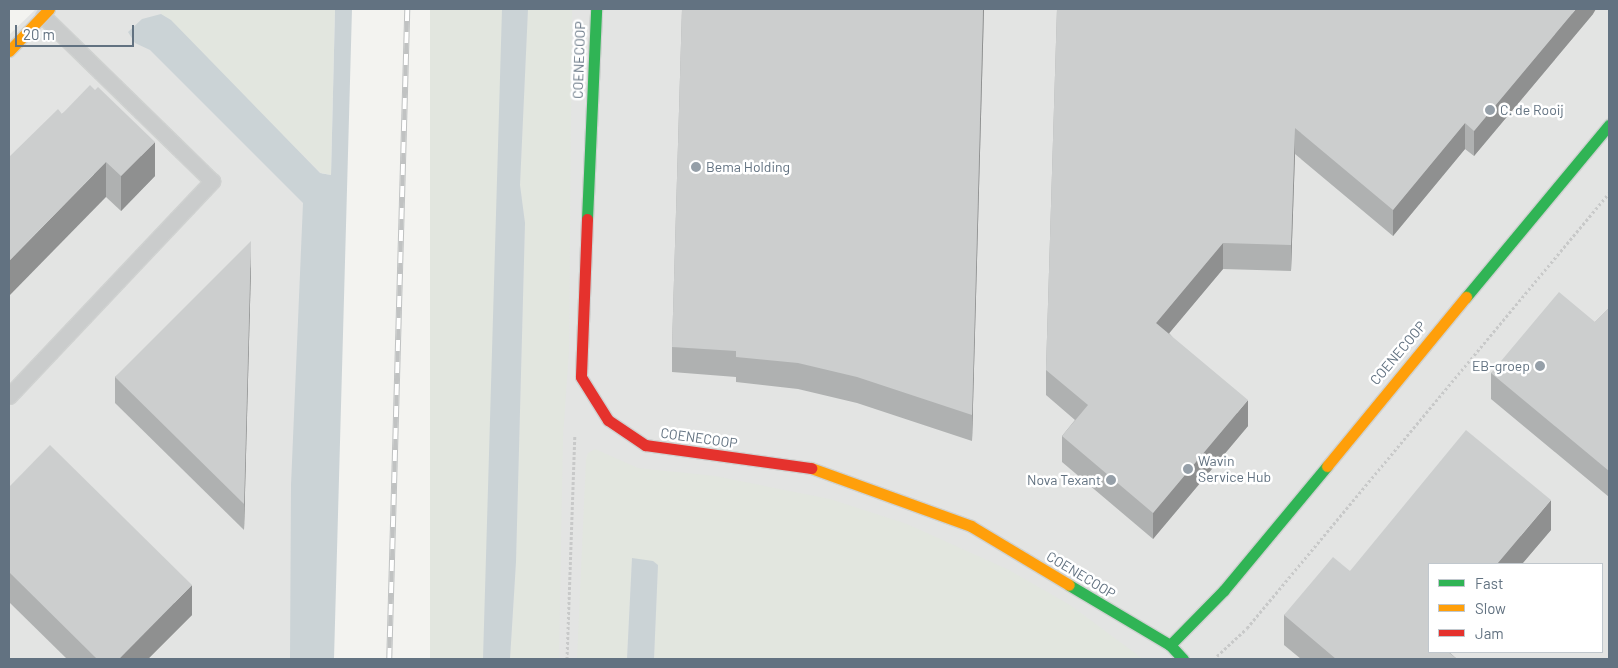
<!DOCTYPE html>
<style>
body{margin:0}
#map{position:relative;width:1618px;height:668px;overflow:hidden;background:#f3f3f0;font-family:Barlow,sans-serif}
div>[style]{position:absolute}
.built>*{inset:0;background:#e3e4e3}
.green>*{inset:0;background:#e2e6df;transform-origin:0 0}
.water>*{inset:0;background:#cbd3d6}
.path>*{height:3px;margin-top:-1.5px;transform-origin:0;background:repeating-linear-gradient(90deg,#c8c9c9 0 2.5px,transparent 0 5px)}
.roads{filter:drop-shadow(1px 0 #cfd1d0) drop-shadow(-1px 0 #cfd1d0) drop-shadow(0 1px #cfd1d0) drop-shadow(0 -1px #cfd1d0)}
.lane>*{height:15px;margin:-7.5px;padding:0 7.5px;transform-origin:7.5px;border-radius:7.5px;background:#cacccc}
.fast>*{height:11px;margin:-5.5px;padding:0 5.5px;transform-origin:5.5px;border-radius:5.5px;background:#30b455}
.slow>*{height:11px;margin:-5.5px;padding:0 5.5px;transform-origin:5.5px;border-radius:5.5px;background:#ff9f0a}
.jam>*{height:11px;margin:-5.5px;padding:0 5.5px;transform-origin:5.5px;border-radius:5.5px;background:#e5322d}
.rail>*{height:5.5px;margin-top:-2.75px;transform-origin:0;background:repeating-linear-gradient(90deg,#fff 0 11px,#c0c2c2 0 22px);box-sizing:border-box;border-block:1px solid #c0c2c2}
.wall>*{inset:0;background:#afb1b1}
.shaded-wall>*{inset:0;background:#8f9090}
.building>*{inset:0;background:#cccece}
.dots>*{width:14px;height:14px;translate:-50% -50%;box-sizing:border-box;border:2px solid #fff;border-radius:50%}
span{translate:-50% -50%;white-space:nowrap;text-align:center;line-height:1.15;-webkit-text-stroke:5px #fff;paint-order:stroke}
.street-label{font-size:14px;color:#627281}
.poi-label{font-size:14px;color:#627281}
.left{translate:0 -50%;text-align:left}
.right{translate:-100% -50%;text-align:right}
.frame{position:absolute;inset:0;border:10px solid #627281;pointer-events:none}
.legend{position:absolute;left:1428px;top:563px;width:175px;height:90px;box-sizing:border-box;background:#fff;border:1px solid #c0c7cd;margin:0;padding:6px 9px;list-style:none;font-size:15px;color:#627281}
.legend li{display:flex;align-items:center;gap:10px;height:25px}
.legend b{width:25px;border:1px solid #c0c7cd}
.scale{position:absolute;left:15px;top:25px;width:119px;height:22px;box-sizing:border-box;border:2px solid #627281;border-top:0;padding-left:6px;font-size:15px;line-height:18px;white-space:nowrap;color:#627281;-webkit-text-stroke:4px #fff;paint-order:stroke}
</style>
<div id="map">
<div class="built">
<i style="clip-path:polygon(36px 9px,326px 9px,309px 659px,9px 659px,9px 35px)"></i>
<i style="clip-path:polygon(evenodd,506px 9px,1609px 9px,1609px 659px,491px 659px,506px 9px,1429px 564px,1602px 564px,1602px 652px,1429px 652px,1429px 564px)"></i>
</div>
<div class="green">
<i style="clip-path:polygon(160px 9px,335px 9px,331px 175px,321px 173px,161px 14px)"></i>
<i style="left:430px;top:9px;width:72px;height:650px"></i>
<i style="clip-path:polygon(528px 9px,572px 9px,569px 351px,563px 436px,559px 659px,510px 659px,516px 562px,525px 223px,520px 185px)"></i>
<i style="clip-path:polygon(595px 449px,638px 468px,715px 476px,830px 499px,907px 524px,1009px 570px,1070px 605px,1143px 659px,654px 659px,658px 565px,632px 558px,627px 659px,577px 659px,586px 459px,588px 453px)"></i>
</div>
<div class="water">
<i style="clip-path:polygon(335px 9px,352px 9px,334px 659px,290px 659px,291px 485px,303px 203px,150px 50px,135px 43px,128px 32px,142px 19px,161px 14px,171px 20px,320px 173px,331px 175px)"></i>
<i style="clip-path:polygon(502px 9px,528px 9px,520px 185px,525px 223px,516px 562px,510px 659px,483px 659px)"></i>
<i style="clip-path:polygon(632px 558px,653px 561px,658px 565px,654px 659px,627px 659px)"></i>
</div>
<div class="path">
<i style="left:1217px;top:656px;width:41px;rotate:-43deg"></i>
<i style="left:1247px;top:628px;width:566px;rotate:-50.23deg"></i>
<i style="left:567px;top:659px;width:224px;rotate:-88deg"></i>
</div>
<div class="roads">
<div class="lane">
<i style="left:9px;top:396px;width:296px;rotate:-46.6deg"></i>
<i style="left:212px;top:181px;width:236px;rotate:-135.7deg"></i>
</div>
<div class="fast">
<i style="left:587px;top:219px;width:210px;rotate:-87.5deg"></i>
<i style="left:1466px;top:297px;width:224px;rotate:-50.3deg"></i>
<i style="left:1069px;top:585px;width:117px;rotate:30.7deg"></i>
<i style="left:1183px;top:659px;width:19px;rotate:-133deg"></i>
<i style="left:1170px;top:645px;width:77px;rotate:-45.5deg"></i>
<i style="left:1224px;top:590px;width:161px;rotate:-50.3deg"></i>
</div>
<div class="slow">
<i style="left:9px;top:51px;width:58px;rotate:-46.4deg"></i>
<i style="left:1327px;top:466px;width:219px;rotate:-50.6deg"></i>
<i style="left:811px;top:468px;width:170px;rotate:19.9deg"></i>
<i style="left:971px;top:526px;width:114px;rotate:31deg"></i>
</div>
<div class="jam">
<i style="left:587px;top:219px;width:158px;rotate:92.2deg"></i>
<i style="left:581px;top:377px;width:51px;rotate:57.9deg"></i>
<i style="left:608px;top:420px;width:45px;rotate:34deg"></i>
<i style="left:645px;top:445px;width:168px;rotate:7.9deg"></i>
</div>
</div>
<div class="rail">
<i style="left:389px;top:659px;width:650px;rotate:-88.41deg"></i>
</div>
<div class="wall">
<i style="clip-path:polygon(682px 9px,984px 9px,972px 441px,857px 403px,798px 389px,736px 382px,736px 377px,672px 372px,672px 347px)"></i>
<i style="clip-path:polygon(1057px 9px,1593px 14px,1474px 156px,1465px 149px,1393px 236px,1295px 154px,1291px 271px,1223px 269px,1169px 333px,1248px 426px,1153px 539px,1062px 462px,1062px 436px,1075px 420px,1046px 395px,1046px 370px)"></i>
<i style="clip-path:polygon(95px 90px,155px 176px,121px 211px,106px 197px,62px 114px)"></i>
<i style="clip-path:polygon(251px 267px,244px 530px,115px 403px,115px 377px)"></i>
<i style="clip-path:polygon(1609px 308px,1609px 497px,1491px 399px,1491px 373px,1595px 322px)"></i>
<i style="clip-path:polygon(9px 487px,192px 615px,148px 659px,67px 659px,9px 602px)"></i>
<i style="clip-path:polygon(1551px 530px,1522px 564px,1429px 564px,1429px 652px,1449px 652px,1457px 659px,1301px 659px,1284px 645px,1284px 615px,1350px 571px)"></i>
</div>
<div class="shaded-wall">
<i style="clip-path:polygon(983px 9px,984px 9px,972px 441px,972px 415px)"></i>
<i style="clip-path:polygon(1576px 9px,1596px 9px,1593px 14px,1474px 156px,1474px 131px)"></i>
<i style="clip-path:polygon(1465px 123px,1465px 149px,1393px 236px,1393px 210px)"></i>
<i style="clip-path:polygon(1295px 128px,1295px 154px,1291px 271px,1291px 245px)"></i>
<i style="clip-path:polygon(155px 142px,155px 176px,121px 211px,121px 176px)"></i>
<i style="clip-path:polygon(106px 162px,106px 197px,9px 296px,9px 261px)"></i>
<i style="clip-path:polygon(251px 241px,251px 267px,244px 530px,244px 504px)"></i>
<i style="clip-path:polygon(1223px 243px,1223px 269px,1156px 349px,1156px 323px)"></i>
<i style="clip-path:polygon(1248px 400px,1248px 426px,1153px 539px,1153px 513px)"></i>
<i style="clip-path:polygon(1551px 500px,1551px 530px,1522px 564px,1497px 564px)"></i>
<i style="clip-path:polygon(192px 585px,192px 615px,148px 659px,119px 659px)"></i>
</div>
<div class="building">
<i style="clip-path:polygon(682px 9px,983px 9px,972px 415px,857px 377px,798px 363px,736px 357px,736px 351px,672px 347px)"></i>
<i style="clip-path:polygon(1057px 9px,1576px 9px,1474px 131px,1465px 123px,1393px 210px,1295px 128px,1291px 245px,1223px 243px,1156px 323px,1248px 400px,1153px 513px,1062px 436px,1088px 405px,1046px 370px)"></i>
<i style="clip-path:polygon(90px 85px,95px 90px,98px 87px,155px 142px,121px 176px,106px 162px,9px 261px,9px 157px,58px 109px,62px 114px)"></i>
<i style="clip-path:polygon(251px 241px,244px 504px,115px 377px)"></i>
<i style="clip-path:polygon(1559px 292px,1595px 322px,1609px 308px,1609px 471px,1491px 373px)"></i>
<i style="clip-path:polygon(1466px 430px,1551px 500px,1497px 564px,1429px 564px,1429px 652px,1448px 652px,1457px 659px,1336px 659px,1284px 615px,1333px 557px,1350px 571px)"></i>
<i style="clip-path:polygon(50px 445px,192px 585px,119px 659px,97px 659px,9px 572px,9px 487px)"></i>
</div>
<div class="dots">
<i style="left:1490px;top:110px;background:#959fa8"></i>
<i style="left:696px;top:167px;background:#959fa8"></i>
<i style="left:1540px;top:366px;background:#959fa8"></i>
<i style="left:1188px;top:469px;background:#959fa8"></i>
<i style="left:1111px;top:480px;background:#959fa8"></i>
</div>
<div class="street-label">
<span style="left:579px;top:60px;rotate:-88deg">COENECOOP</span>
<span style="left:1398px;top:353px;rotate:-50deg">COENECOOP</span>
<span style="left:699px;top:438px;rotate:8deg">COENECOOP</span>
<span style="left:1081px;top:575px;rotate:31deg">COENECOOP</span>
</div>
<div class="poi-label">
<span class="left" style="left:1500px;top:110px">C. de Rooij</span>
<span class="left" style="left:706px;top:167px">Bema Holding</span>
<span class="right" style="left:1530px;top:366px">EB-groep</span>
<span class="left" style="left:1198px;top:469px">Wavin<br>Service Hub</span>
<span class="right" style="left:1101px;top:480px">Nova Texant</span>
</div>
<div class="frame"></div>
<ul class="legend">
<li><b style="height:6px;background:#30b455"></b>Fast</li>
<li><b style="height:6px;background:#ff9f0a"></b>Slow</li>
<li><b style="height:6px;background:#e5322d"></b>Jam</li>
</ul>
<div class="scale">20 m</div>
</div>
